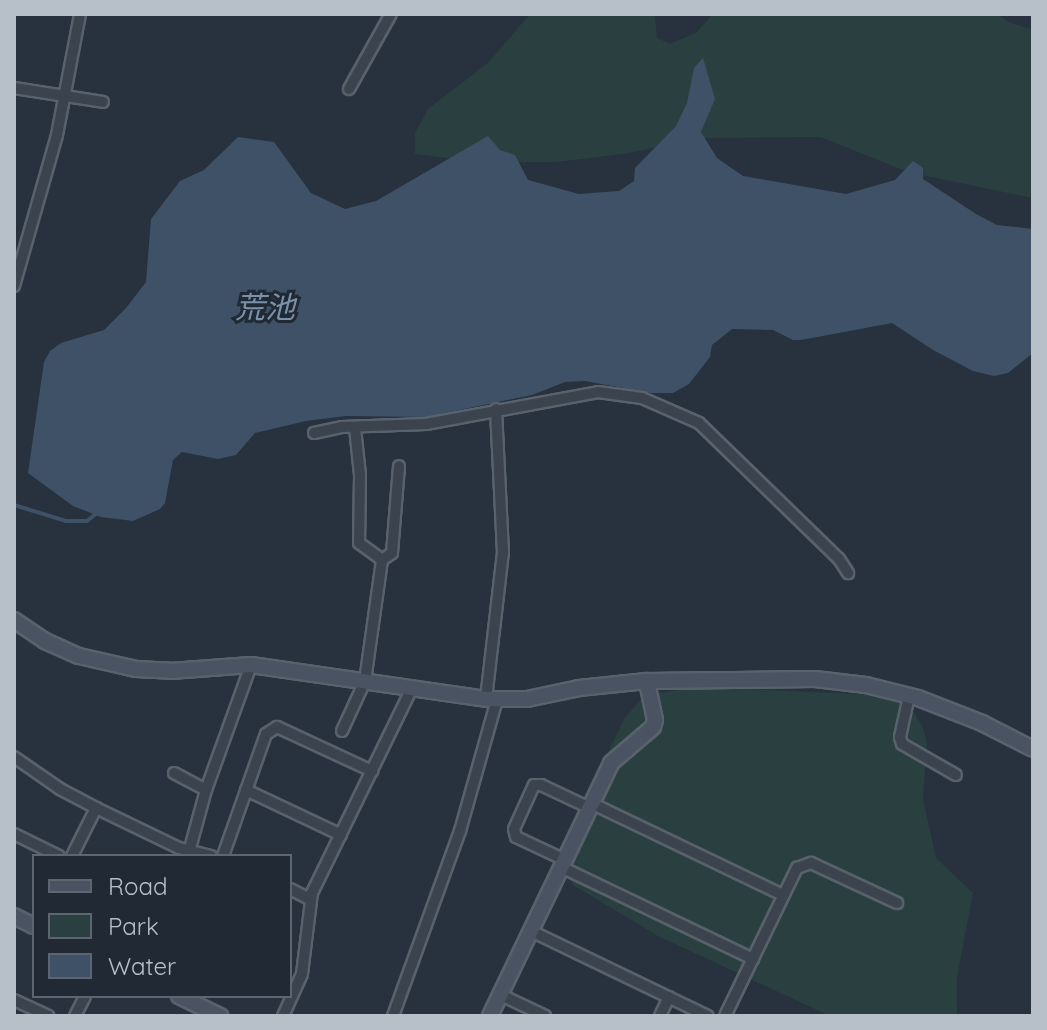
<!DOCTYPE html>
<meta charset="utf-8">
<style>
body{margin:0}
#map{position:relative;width:1047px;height:1030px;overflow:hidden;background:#27323e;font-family:Quicksand,"Noto Sans JP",sans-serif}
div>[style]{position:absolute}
.green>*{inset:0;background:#2a4040}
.water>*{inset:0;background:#3e5166}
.stream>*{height:4px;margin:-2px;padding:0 2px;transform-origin:2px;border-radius:2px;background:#3e5166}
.roads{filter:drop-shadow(2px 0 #59626c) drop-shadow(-2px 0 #59626c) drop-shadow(0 2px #59626c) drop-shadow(0 -2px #59626c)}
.street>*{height:10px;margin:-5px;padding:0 5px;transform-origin:5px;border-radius:5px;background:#3b444e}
.secondary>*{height:14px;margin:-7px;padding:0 7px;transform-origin:7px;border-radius:7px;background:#495361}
span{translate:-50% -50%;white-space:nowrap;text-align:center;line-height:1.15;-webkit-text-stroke:6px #202934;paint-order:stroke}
.water-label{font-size:30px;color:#7a91aa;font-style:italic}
.frame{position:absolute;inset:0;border:16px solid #b7bfc9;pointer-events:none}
.legend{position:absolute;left:32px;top:854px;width:260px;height:144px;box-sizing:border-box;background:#202934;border:2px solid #5c6570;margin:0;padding:10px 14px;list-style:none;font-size:24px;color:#b7bfc9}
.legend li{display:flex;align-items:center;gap:16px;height:40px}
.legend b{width:40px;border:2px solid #5c6570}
</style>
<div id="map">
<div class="green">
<i style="clip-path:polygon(530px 14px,655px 14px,657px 38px,670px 44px,696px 33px,713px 14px,997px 14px,1008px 22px,1033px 30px,1033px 198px,908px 172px,821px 137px,702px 138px,623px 154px,556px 162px,478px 162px,415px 154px,415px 133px,428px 109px,489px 62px)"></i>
<i style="clip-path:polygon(702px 687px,899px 696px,908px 704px,923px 727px,927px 744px,923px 799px,936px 858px,973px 893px,957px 977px,957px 1016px,830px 1016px,658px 936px,573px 885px,563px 866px,566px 843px,624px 719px,645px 695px)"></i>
</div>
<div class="water">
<i style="clip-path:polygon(703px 58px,715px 99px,701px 132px,717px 158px,743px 176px,846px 194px,895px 180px,913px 161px,923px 168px,923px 179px,976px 214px,997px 225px,1033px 229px,1033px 353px,1008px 373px,994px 376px,973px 371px,933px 350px,892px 323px,801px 340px,793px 340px,773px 330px,732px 329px,712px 345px,710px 357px,689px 384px,673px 393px,651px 393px,585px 381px,565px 382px,532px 395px,426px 417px,346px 416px,306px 421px,255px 433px,236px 455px,218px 459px,182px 452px,173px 460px,165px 503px,160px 509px,133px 521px,101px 517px,73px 506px,28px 473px,44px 362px,50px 351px,61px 343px,104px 330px,126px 308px,146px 282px,151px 219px,180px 181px,204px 170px,238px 137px,274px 142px,311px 193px,345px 209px,376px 201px,488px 136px,500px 150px,515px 155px,528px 180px,579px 194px,619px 191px,634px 181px,635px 168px,676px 126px,687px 103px,694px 68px)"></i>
</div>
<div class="stream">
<i style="left:14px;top:505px;width:54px;rotate:17.1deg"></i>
<i style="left:66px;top:521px;width:21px"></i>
<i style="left:87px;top:521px;width:14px;rotate:-39deg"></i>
</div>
<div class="roads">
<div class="street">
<i style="left:14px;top:88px;width:90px;rotate:8.9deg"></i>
<i style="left:349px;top:89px;width:86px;rotate:-60.8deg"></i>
<i style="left:14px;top:286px;width:157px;rotate:-74.1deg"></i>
<i style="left:57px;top:135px;width:123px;rotate:-79.2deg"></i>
<i style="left:355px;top:428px;width:47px;rotate:83.9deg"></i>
<i style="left:360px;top:475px;width:68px;rotate:90.8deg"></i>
<i style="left:359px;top:543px;width:29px;rotate:36deg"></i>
<i style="left:314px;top:433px;width:29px;rotate:-12deg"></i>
<i style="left:342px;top:427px;width:84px;rotate:-2deg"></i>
<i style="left:426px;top:424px;width:175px;rotate:-10.5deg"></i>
<i style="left:598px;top:392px;width:44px;rotate:7.8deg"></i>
<i style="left:642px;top:398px;width:62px;rotate:23.7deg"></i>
<i style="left:699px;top:423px;width:195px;rotate:44.2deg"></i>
<i style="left:839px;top:559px;width:17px;rotate:57deg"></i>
<i style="left:382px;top:560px;width:12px;rotate:-35deg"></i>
<i style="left:392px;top:553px;width:87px;rotate:-85.4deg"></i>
<i style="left:909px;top:696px;width:42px;rotate:102.4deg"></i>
<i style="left:900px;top:737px;width:7px;rotate:74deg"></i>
<i style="left:902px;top:744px;width:62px;rotate:29.9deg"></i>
<i style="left:486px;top:699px;width:147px;rotate:-83.4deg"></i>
<i style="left:503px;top:553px;width:144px;rotate:-92.8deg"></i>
<i style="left:342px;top:731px;width:55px;rotate:-65.3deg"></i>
<i style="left:365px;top:681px;width:122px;rotate:-82deg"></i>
<i style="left:14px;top:757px;width:56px;rotate:34.8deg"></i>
<i style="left:60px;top:789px;width:41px;rotate:27.8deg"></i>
<i style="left:96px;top:808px;width:92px;rotate:25.7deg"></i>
<i style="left:179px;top:848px;width:33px;rotate:14deg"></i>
<i style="left:174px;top:773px;width:36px;rotate:28deg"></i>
<i style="left:246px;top:790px;width:105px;rotate:25.3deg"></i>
<i style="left:593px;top:804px;width:211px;rotate:25.6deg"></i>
<i style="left:14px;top:834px;width:50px;rotate:26.1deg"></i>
<i style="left:189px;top:852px;width:64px;rotate:-74.7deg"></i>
<i style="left:206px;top:790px;width:133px;rotate:-70.2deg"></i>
<i style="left:72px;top:856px;width:54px;rotate:-63.4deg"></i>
<i style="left:223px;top:856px;width:129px;rotate:-70.6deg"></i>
<i style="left:266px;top:734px;width:13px;rotate:-32deg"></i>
<i style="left:277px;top:727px;width:105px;rotate:24.9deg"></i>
<i style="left:565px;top:860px;width:54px;rotate:-154.9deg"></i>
<i style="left:516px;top:837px;width:8px;rotate:-104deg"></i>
<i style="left:514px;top:829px;width:48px;rotate:-65.6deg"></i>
<i style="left:534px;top:785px;width:7px"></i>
<i style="left:541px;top:785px;width:54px;rotate:25.1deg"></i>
<i style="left:561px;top:867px;width:213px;rotate:25.6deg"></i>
<i style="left:290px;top:889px;width:22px;rotate:27deg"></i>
<i style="left:531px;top:931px;width:196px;rotate:25.7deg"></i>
<i style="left:501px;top:995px;width:49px;rotate:25.5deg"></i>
<i style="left:14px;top:1000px;width:38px;rotate:25deg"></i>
<i style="left:75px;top:1016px;width:22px;rotate:-63deg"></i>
<i style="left:283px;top:1016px;width:46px;rotate:-65.7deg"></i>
<i style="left:302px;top:974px;width:82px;rotate:-83deg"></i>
<i style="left:312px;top:893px;width:228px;rotate:-64deg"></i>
<i style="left:393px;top:1016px;width:197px;rotate:-70.1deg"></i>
<i style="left:460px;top:831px;width:137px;rotate:-74.3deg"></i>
<i style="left:660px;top:1016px;width:21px;rotate:-65deg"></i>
<i style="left:725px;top:1016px;width:165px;rotate:-64.1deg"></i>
<i style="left:797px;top:868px;width:15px;rotate:-20deg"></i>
<i style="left:811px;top:863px;width:95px;rotate:24.9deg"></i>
</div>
<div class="secondary">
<i style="left:14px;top:620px;width:37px;rotate:34deg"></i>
<i style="left:45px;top:641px;width:37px;rotate:24deg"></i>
<i style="left:79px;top:656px;width:58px;rotate:12.8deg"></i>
<i style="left:136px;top:669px;width:35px;rotate:3deg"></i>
<i style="left:171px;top:671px;width:80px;rotate:-4.3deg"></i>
<i style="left:251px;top:665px;width:239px;rotate:8.2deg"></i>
<i style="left:488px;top:699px;width:39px"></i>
<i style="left:527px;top:699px;width:53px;rotate:-11.9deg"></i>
<i style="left:579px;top:688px;width:68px;rotate:-5.9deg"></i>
<i style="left:647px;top:681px;width:168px;rotate:-0.7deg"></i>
<i style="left:815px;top:679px;width:51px;rotate:6.7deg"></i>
<i style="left:866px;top:685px;width:54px;rotate:14deg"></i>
<i style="left:918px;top:698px;width:69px;rotate:21.3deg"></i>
<i style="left:982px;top:723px;width:57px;rotate:27deg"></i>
<i style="left:14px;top:916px;width:22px;rotate:27deg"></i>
<i style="left:179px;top:996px;width:46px;rotate:26deg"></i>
<i style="left:490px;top:1016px;width:280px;rotate:-64.4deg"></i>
<i style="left:611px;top:763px;width:55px;rotate:-40.6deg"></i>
<i style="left:653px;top:727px;width:7px;rotate:-74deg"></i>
<i style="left:655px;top:720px;width:40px;rotate:-102deg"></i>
</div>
</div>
<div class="water-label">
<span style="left:265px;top:307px">荒池</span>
</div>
<div class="frame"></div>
<ul class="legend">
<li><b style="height:10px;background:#495361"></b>Road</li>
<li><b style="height:22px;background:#2a4040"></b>Park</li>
<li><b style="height:22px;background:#3e5166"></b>Water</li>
</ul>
</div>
